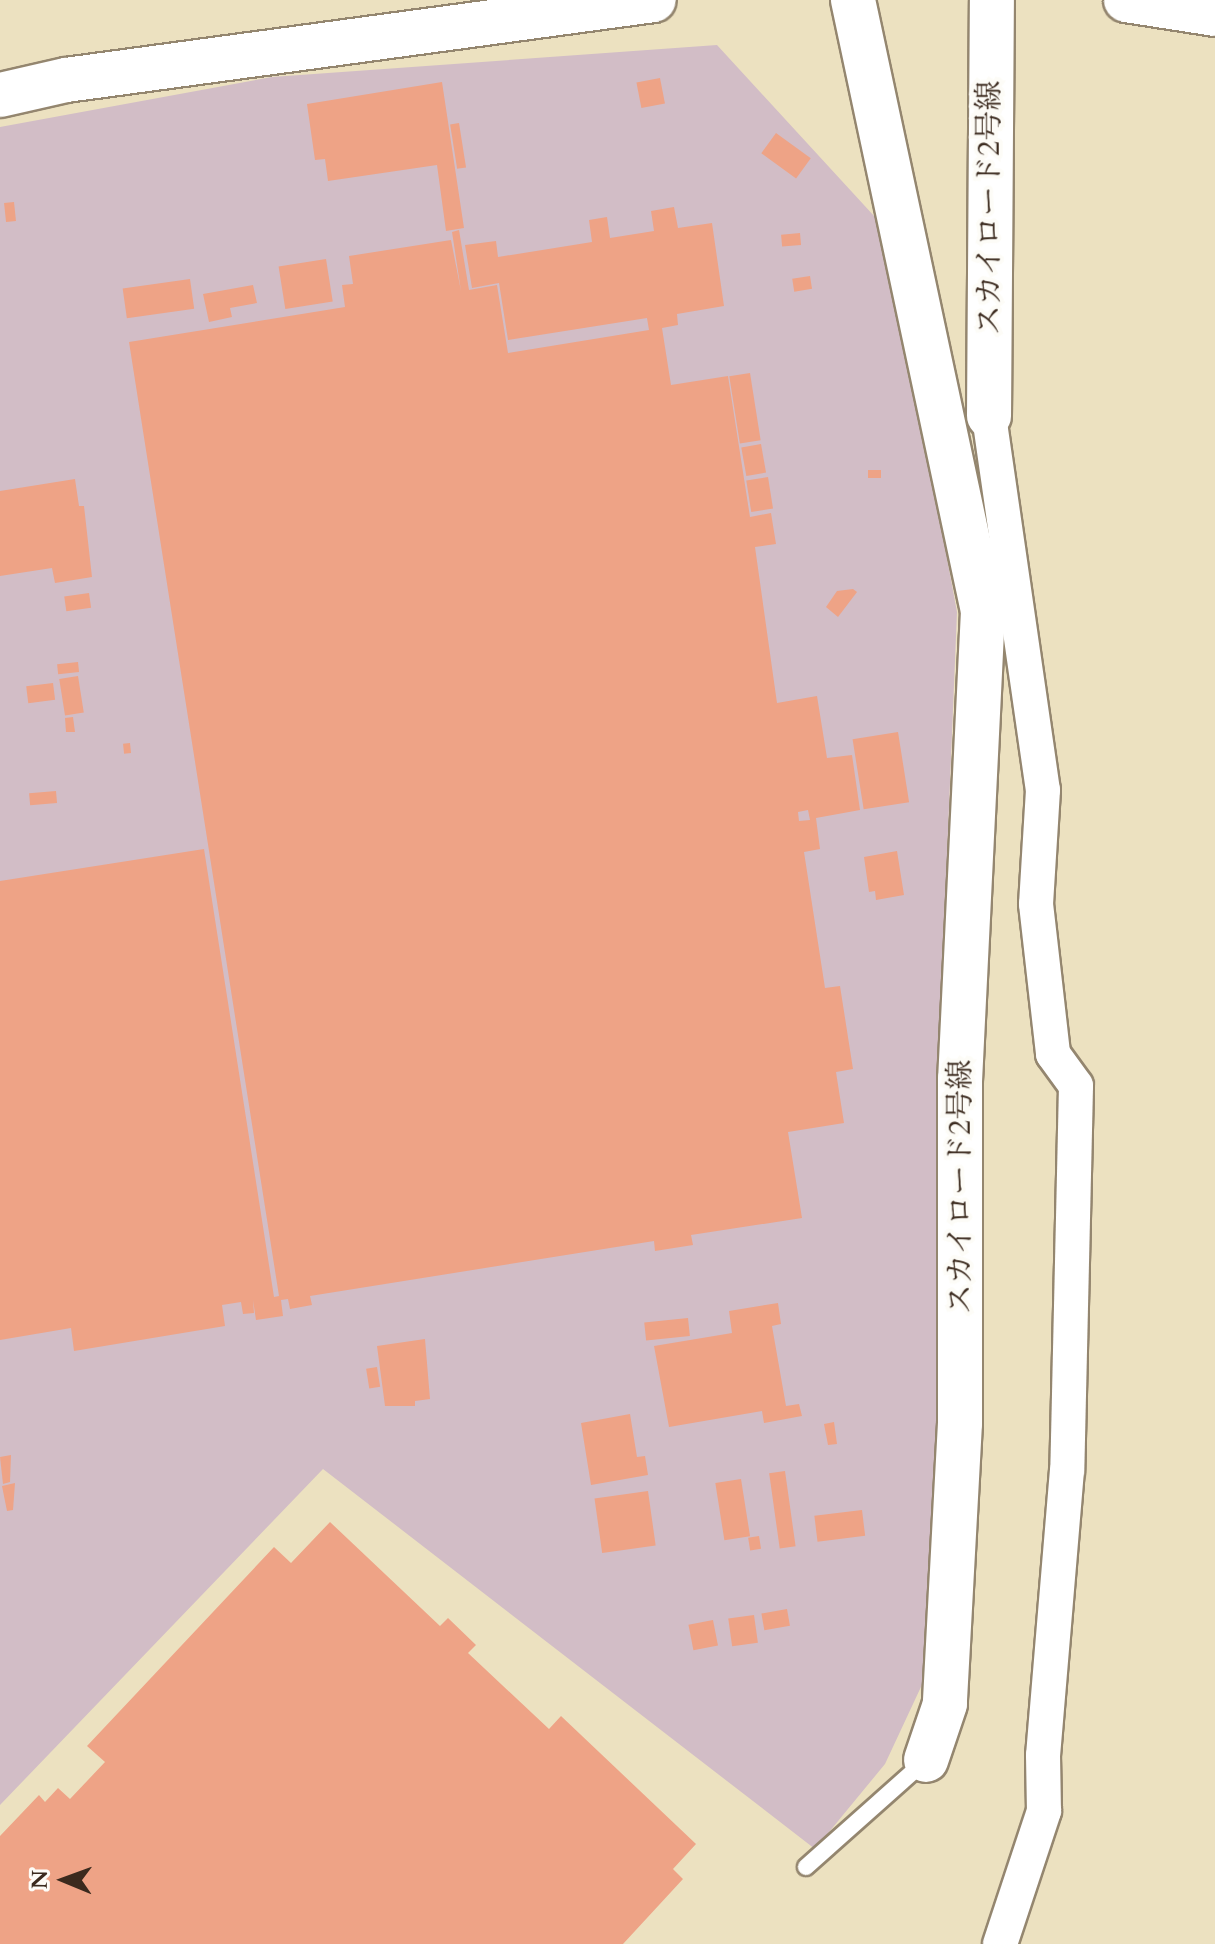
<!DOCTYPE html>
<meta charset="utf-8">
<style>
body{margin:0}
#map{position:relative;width:1215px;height:1944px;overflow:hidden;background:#ece1c0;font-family:Cardo,"Noto Serif JP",serif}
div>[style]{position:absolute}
.industrial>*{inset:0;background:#d2bdc6}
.building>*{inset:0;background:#eea386;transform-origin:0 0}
.roads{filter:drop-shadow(2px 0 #94866f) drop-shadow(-2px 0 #94866f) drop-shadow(0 2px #94866f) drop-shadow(0 -2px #94866f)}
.lane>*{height:16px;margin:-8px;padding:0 8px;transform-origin:8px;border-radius:8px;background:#fff}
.street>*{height:34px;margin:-17px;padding:0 17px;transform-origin:17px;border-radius:17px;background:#fff}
.secondary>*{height:44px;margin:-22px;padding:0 22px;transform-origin:22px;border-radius:22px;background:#fff}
span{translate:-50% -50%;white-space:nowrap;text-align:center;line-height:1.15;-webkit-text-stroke:8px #fdfcf7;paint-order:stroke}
.street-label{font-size:30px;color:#3b2a1e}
.north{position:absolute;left:24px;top:1840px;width:80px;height:80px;-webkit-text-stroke:6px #fdfcf7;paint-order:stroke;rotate:271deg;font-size:22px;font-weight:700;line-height:32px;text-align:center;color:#3b2a1e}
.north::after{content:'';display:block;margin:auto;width:28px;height:36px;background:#3b2a1e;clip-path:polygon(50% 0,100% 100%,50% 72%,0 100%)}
</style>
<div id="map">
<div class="industrial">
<i style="clip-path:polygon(717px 45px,886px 229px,957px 612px,940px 1027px,948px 1432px,927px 1674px,885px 1764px,815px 1849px,323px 1469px,0 1805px,0 127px,272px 77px)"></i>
</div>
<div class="building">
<i style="left:660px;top:78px;width:26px;height:24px;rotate:79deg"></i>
<i style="clip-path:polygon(442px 82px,464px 228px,446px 231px,437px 165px,328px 181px,325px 159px,315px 160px,307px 104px)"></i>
<i style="left:459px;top:123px;width:45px;height:9px;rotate:81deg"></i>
<i style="left:776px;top:133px;width:43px;height:25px;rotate:36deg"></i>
<i style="left:14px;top:202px;width:19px;height:10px;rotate:84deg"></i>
<i style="clip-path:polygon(evenodd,674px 207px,678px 228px,712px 223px,724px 306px,677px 314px,678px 325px,662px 328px,671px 385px,728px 376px,750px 517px,771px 513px,776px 544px,755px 547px,777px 703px,817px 696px,827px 758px,852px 755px,860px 810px,816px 818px,820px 849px,804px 852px,825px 988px,840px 986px,853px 1069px,836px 1072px,844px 1123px,788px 1132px,802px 1218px,691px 1235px,693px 1245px,655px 1251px,654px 1241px,310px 1296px,312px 1305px,290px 1309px,288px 1299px,281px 1300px,283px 1316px,256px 1320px,253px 1300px,254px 1313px,243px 1314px,241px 1302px,222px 1305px,225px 1326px,74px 1351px,71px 1328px,0 1340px,0 881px,204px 849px,274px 1297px,279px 1296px,129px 342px,345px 307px,342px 285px,353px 284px,349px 256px,451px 240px,461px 291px,452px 232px,459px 230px,469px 290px,497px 285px,508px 353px,649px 330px,647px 318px,508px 340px,499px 283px,472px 288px,465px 245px,496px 241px,498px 257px,592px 242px,589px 220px,607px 217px,610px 238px,654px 231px,651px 211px,674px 207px,808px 810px,810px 820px,799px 821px,798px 812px,808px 810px)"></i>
<i style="left:800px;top:233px;width:12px;height:19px;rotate:85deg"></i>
<i style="left:326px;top:259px;width:43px;height:48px;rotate:81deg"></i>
<i style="left:810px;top:276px;width:13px;height:18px;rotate:81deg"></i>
<i style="left:190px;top:279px;width:30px;height:68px;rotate:82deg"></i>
<i style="clip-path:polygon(253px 285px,257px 303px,230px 308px,232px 317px,209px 322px,203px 294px)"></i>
<i style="left:750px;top:373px;width:68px;height:21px;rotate:81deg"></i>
<i style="left:761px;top:444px;width:29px;height:20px;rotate:80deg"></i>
<i style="left:881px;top:470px;width:8px;height:13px;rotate:90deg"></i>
<i style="left:768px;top:477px;width:32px;height:22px;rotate:81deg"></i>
<i style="clip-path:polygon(75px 479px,79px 506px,84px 506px,92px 577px,55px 583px,52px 568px,0 576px,0 491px)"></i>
<i style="clip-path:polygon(853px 589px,857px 592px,838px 617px,826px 607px,837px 591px)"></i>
<i style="left:89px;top:593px;width:15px;height:25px;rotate:82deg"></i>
<i style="left:78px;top:662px;width:10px;height:21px;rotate:84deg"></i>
<i style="left:78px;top:676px;width:37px;height:19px;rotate:81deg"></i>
<i style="left:53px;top:683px;width:17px;height:27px;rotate:83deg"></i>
<i style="clip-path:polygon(73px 717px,75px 732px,66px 732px,65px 718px)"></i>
<i style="left:898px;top:732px;width:71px;height:46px;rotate:81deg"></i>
<i style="left:130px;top:743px;width:10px;height:7px;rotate:84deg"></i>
<i style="left:56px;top:791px;width:12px;height:27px;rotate:85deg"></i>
<i style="clip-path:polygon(897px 851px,904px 895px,876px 900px,875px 891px,869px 892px,864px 857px)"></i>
<i style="clip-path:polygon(778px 1303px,781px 1324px,772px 1326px,786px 1406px,799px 1404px,802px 1416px,764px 1423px,762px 1411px,669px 1427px,654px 1346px,732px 1333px,729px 1311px)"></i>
<i style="left:688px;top:1318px;width:18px;height:44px;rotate:84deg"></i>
<i style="clip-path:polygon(425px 1339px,430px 1399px,415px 1401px,415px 1406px,385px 1406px,377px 1346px)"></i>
<i style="left:377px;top:1367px;width:20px;height:11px;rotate:81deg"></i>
<i style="clip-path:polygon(630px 1414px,637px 1457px,645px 1456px,648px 1475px,591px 1485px,581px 1423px)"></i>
<i style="clip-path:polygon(834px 1422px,837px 1444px,828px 1445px,824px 1424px)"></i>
<i style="clip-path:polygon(11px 1455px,10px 1482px,3px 1484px,0 1457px)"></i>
<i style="left:785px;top:1471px;width:76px;height:16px;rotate:82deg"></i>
<i style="left:741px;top:1479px;width:58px;height:26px;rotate:81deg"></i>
<i style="clip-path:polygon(15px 1483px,13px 1510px,7px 1511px,2px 1486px)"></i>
<i style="left:648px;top:1491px;width:55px;height:54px;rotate:82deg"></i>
<i style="left:862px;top:1510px;width:26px;height:48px;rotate:83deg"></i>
<i style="clip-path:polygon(330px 1522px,440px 1626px,448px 1618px,476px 1645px,468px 1653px,549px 1729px,561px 1716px,696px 1844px,673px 1869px,683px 1879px,623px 1944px,0 1944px,0 1836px,39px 1795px,45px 1802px,58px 1788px,70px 1799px,105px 1762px,87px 1746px,274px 1547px,291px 1563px)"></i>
<i style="left:759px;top:1536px;width:13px;height:11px;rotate:81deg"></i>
<i style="left:787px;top:1609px;width:17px;height:26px;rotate:80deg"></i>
<i style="left:754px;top:1615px;width:28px;height:26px;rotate:82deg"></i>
<i style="left:713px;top:1620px;width:26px;height:25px;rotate:79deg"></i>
</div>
<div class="roads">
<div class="lane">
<i style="left:806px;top:1867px;width:159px;rotate:-41.7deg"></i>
</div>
<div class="street">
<i style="left:989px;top:416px;width:378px;rotate:81.8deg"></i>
<i style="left:1043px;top:790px;width:114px;rotate:93.5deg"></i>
<i style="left:1036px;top:904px;width:151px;rotate:83.5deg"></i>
<i style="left:1053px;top:1054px;width:39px;rotate:54deg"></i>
<i style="left:1076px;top:1086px;width:384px;rotate:91.3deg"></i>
<i style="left:1067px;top:1470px;width:286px;rotate:94.8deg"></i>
<i style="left:1043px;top:1755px;width:56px;rotate:89deg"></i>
<i style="left:1044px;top:1811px;width:140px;rotate:108.3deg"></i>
</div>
<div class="secondary">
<i style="left:853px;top:0;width:625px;rotate:77.99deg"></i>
<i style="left:983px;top:611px;width:469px;rotate:92.8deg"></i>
<i style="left:960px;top:1079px;width:344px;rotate:90deg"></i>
<i style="left:960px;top:1423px;width:281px;rotate:93.1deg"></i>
<i style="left:945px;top:1704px;width:59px;rotate:108.7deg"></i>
<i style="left:1126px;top:0;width:90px;rotate:8.9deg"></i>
<i style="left:0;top:95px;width:68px;rotate:-12.8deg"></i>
<i style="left:66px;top:80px;width:593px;rotate:-7.75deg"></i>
<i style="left:989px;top:416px;width:416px;rotate:-89.6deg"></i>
</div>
</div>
<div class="street-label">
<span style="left:990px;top:208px;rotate:-90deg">スカイロード2号線</span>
<span style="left:961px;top:1187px;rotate:-90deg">スカイロード2号線</span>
</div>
<div class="north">N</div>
</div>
